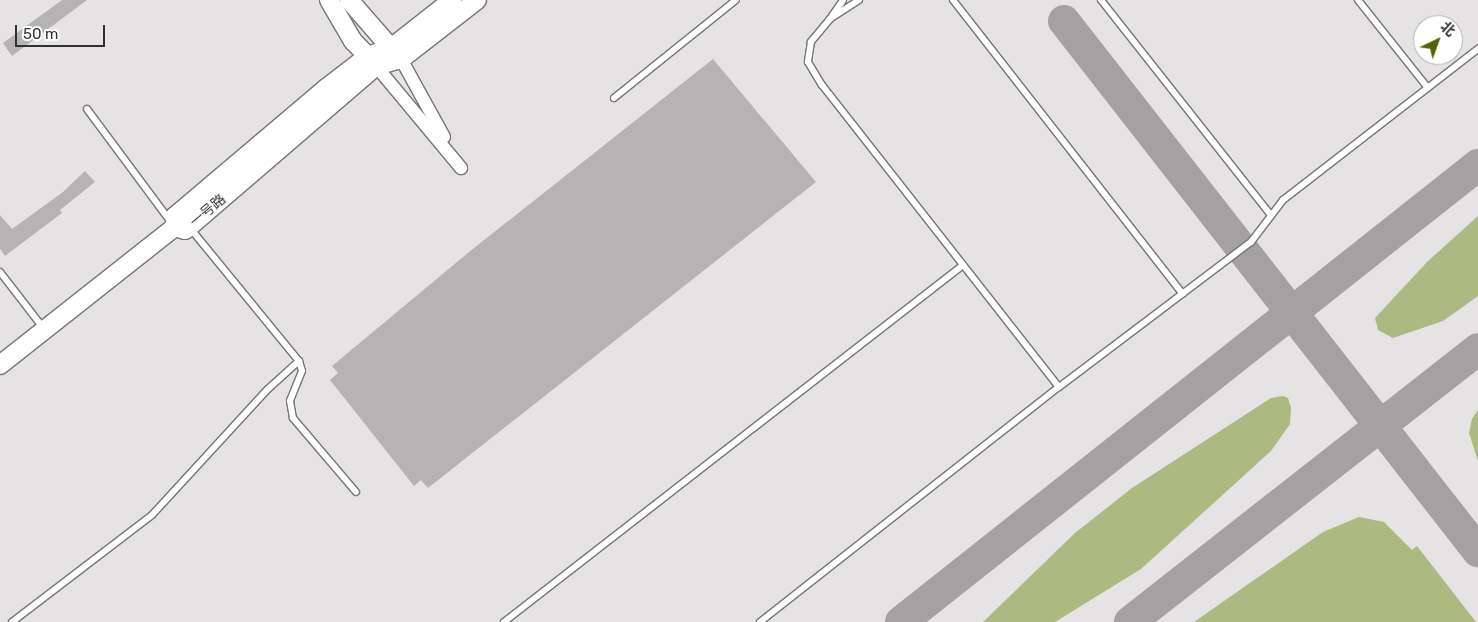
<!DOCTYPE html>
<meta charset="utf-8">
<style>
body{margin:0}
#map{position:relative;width:1478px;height:622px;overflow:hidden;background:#e6e3e5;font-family:Rubik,"Noto Sans SC",sans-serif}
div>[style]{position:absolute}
.green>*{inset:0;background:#acb981}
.taxiway>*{height:32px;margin:-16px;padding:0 16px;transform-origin:16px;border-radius:16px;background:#a3a1a2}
.building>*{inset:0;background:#b6b3b5}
.roads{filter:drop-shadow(1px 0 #777576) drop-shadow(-1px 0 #777576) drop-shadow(0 1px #777576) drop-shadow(0 -1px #777576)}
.lane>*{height:6px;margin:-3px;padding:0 3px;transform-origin:3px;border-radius:3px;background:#fff}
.street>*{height:12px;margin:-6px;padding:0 6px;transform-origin:6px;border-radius:6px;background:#fff}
.secondary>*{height:18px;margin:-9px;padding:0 9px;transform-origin:9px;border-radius:9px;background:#fff}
span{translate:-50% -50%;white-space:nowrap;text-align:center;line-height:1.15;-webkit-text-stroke:4px #fff;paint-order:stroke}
.street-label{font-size:14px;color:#323131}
.north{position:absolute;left:1413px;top:15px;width:50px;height:50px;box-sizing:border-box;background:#fff;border:1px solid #adadad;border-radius:50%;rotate:42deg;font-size:14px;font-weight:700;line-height:20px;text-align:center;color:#323131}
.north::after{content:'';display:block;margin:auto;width:18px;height:22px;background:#546204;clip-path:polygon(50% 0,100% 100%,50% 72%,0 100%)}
.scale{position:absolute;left:15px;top:25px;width:90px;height:22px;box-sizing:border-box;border:2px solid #323131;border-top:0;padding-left:6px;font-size:15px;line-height:18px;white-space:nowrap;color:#323131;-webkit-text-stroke:4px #fff;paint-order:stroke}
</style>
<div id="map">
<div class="green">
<i style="clip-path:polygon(1478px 216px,1478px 296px,1443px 321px,1393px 338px,1378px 330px,1375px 318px,1427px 262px)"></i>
<i style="clip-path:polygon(1283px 396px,1288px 398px,1291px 408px,1290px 424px,1271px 451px,1141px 569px,1055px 622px,983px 622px,1075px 533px,1132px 488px,1271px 398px)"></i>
<i style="clip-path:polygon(1478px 410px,1478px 461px,1469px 433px,1472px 419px)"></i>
<i style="clip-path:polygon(1359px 517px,1384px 522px,1412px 550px,1417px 546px,1476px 622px,1194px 622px,1323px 532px)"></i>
</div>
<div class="taxiway">
<i style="left:1064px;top:21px;width:673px;rotate:52.01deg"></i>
<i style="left:901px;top:622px;width:736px;rotate:-38.38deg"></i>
<i style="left:1130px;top:622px;width:442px;rotate:-38.1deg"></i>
</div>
<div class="building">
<i style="clip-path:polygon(62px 0,87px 0,12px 56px,3px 43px)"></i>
<i style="clip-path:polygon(713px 59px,816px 182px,428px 488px,421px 480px,414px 486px,330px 380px,338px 373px,332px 366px,469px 252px)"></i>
<i style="clip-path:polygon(85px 171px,95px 182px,60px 210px,62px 213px,5px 256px,0 249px,0 215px,12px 229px,63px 192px)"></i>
</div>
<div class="roads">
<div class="lane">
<i style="left:859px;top:0;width:35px;rotate:147deg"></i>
<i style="left:830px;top:19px;width:30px;rotate:130deg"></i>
<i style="left:811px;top:42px;width:20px;rotate:99deg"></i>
<i style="left:808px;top:62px;width:27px;rotate:59deg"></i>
<i style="left:822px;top:85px;width:384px;rotate:51.9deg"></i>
<i style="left:953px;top:0;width:373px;rotate:52deg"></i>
<i style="left:1101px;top:0;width:273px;rotate:51.7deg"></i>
<i style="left:1358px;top:0;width:112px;rotate:51.5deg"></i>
<i style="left:832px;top:16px;width:19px;rotate:-55deg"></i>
<i style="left:614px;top:98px;width:156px;rotate:-38.8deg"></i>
<i style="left:87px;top:109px;width:141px;rotate:53.4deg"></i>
<i style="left:190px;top:228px;width:172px;rotate:50.7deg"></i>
<i style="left:299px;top:361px;width:10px;rotate:73deg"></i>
<i style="left:302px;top:371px;width:32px;rotate:112deg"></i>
<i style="left:290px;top:401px;width:17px;rotate:80deg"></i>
<i style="left:293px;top:418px;width:97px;rotate:49.6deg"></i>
<i style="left:0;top:272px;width:72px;rotate:52.3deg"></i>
<i style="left:12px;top:622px;width:176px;rotate:-37.4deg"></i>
<i style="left:152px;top:515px;width:171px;rotate:-47.4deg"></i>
<i style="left:268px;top:389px;width:42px;rotate:-42.1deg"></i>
<i style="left:504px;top:622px;width:581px;rotate:-37.87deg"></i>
<i style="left:760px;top:622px;width:380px;rotate:-38.2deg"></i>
<i style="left:1059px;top:387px;width:241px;rotate:-37.1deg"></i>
<i style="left:1251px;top:242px;width:53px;rotate:-52.7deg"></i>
<i style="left:1283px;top:200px;width:247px;rotate:-37.8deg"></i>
</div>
<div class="street">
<i style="left:401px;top:59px;width:89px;rotate:61.1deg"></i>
<i style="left:376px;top:66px;width:133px;rotate:50.2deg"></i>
</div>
<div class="secondary">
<i style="left:329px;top:0;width:48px;rotate:59.7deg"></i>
<i style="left:353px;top:41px;width:32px;rotate:46deg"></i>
<i style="left:349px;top:0;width:73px;rotate:48.9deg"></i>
<i style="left:452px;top:0;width:78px;rotate:141.8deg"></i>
<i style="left:391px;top:48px;width:24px;rotate:161deg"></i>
<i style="left:368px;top:56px;width:54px;rotate:142.5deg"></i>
<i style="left:325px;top:89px;width:197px;rotate:139.7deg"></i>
<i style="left:175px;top:216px;width:11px;rotate:90deg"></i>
<i style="left:175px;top:227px;width:10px;rotate:17deg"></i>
<i style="left:185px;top:230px;width:5px;rotate:-37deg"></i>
<i style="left:189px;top:227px;width:247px;rotate:-40.7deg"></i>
<i style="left:376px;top:66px;width:26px;rotate:-16deg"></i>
<i style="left:401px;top:59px;width:96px;rotate:-37.8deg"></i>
<i style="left:0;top:365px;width:223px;rotate:-38.3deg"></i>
</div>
</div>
<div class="street-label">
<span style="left:208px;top:211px;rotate:-40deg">一号路</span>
</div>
<div class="north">北</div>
<div class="scale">50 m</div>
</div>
